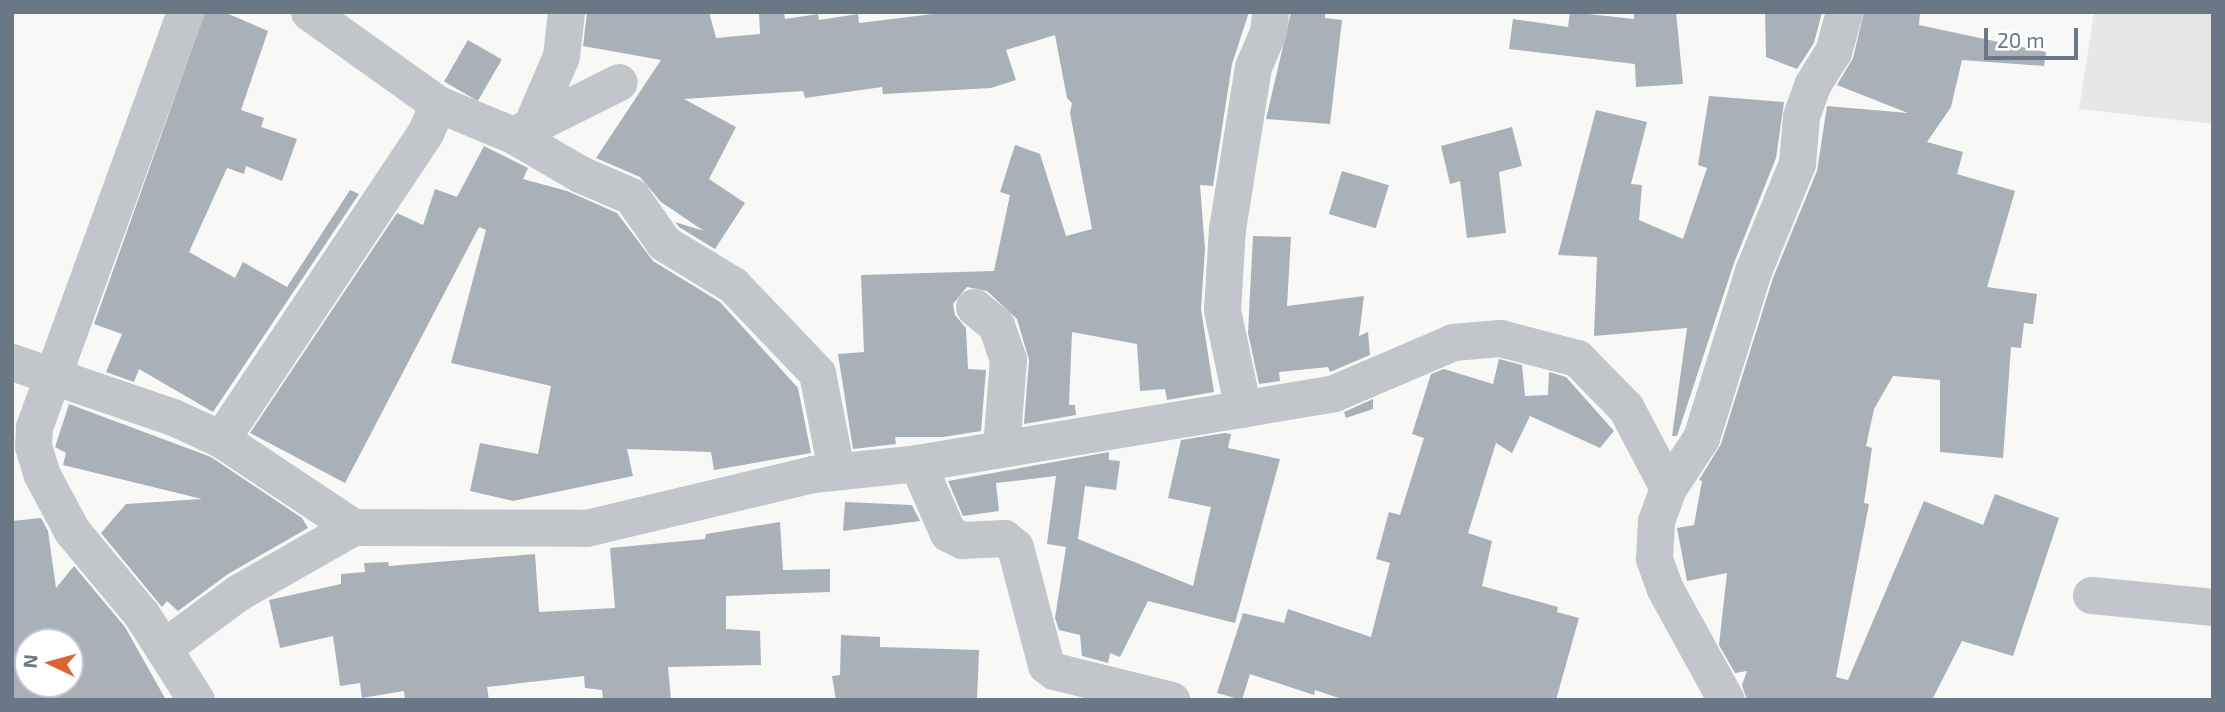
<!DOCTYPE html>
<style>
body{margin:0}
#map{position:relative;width:2225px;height:712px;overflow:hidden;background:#f8f8f6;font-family:"Exo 2",sans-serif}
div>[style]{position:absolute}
.built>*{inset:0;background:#e6e7e7}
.building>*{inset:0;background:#a9b0b7;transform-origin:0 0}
.minor>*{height:37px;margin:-18.5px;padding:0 18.5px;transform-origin:18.5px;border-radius:18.5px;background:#c2c5c9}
span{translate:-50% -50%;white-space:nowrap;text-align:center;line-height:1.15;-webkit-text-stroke:7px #fff;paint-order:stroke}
.frame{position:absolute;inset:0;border:14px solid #697786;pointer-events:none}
.north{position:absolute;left:14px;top:628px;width:70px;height:70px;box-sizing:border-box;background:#fff;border:2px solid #c3c9cf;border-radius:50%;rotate:275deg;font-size:19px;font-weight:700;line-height:28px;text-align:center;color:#697786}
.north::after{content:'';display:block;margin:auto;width:24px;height:32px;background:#dc6433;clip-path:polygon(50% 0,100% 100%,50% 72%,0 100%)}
.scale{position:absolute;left:1984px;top:28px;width:94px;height:32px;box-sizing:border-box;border:4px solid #697786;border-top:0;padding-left:9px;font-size:21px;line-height:24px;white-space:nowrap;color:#697786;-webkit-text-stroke:5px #fff;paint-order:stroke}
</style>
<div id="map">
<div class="built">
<i style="clip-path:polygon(2094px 12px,2213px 12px,2213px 124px,2079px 109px)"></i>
</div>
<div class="building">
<i style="clip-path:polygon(205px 12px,224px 12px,268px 31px,241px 110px,264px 118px,261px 127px,297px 139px,282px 181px,246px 166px,244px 174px,227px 168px,189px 252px,235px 278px,243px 262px,287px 287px,350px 190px,359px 194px,213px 412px,139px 369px,134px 382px,106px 372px,122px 334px,94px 324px)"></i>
<i style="clip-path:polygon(587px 12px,709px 12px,716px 38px,760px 34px,759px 12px,784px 12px,785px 19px,818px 14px,819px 20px,858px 14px,859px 23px,949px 12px,1249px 12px,1232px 64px,1213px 186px,1200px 185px,1205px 249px,1201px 309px,1214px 392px,1167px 400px,1165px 389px,1140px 391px,1137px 344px,1072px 332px,1069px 405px,1075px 405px,1076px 415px,1024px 424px,1029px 360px,1017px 319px,987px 291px,967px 287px,953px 304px,955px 315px,966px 328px,968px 369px,986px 370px,981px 431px,943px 437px,895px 437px,896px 444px,853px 449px,838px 354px,864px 352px,861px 275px,994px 271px,1010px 195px,1000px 192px,1015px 145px,1040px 154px,1066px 236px,1092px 229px,1070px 113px,1072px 103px,1067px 98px,1055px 35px,1006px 50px,1016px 80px,991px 88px,883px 94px,882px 87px,805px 98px,803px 91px,684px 99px,736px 127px,709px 179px,745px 203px,715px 249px,679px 227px,675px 222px,704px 231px,661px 202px,640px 177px,596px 158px,661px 60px,583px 46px)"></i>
<i style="clip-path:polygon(1291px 12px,1325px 12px,1325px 18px,1342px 20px,1330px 124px,1266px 119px)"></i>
<i style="clip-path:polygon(1570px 12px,1634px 19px,1634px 14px,1676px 12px,1683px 84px,1636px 87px,1635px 64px,1509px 49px,1513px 19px,1568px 27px)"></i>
<i style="clip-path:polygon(1765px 12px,1822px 12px,1814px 43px,1797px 69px,1766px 57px)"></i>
<i style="clip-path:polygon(1864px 12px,1920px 12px,1919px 25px,2046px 52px,2044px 66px,1962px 60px,1951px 107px,1927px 142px,1963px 152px,1957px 174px,2015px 191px,1987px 287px,2037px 294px,2033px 324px,2024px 323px,2021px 348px,2011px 347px,2003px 458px,1940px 452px,1940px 380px,1893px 376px,1874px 409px,1866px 446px,1872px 448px,1864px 503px,1869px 504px,1836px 677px,1848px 680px,1924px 501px,1983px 525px,1995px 494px,2059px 518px,2013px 656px,1962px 641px,1932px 700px,1747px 700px,1742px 685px,1747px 671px,1735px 673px,1719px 645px,1727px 573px,1687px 581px,1677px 528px,1694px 525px,1702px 481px,1699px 480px,1721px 444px,1773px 278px,1817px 171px,1827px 106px,1908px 113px,1837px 85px,1853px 58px)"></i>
<i style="left:468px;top:40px;width:39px;height:48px;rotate:30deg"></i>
<i style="clip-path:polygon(1709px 96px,1784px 102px,1776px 158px,1734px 263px,1677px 436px,1672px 436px,1687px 328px,1594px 336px,1597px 257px,1558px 255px,1596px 110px,1647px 122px,1631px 184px,1642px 185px,1639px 220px,1683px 239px,1707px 168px,1698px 165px)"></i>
<i style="clip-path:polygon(1512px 127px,1522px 166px,1499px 172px,1506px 233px,1467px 238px,1460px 181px,1450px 184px,1441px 146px)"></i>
<i style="clip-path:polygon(484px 146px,528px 168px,523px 179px,567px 191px,617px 213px,653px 261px,720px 302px,798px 388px,811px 453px,714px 470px,711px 452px,627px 449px,633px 476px,513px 501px,470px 491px,480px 443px,538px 454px,551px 386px,451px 363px,486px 230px,479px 227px,345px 483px,250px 433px,397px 213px,423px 225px,435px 189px,457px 197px)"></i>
<i style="left:1342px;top:171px;width:49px;height:45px;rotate:17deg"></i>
<i style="clip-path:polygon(1253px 236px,1291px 237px,1287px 306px,1364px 296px,1359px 336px,1368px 332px,1370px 355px,1330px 372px,1328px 367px,1279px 372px,1280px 381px,1259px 384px,1248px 333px)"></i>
<i style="clip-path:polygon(1499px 359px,1522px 365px,1525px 396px,1548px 395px,1549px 372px,1566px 377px,1614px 431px,1600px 448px,1530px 416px,1512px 453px,1496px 443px,1468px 533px,1492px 541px,1482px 586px,1558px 607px,1557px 612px,1579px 618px,1556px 700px,1345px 700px,1315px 690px,1314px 695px,1250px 674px,1242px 700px,1217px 693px,1243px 613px,1284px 623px,1288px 609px,1371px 637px,1390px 563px,1376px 559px,1389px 512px,1400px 515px,1424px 438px,1412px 434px,1431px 374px,1444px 369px,1493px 384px)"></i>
<i style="clip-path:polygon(1373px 399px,1373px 409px,1346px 418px,1344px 412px)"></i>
<i style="clip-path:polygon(69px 404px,211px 457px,302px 518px,308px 528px,228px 574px,178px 611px,167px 601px,162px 607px,101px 533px,126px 504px,202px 499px,63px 465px,66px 453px,55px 447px)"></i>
<i style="clip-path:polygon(1225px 433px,1231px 434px,1228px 448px,1280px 459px,1235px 623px,1148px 601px,1120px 657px,1110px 653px,1108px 663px,1082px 656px,1080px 635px,1059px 630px,1055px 618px,1066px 547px,1047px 544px,1056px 476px,996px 483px,999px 511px,963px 516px,948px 481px,1109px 452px,1109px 460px,1120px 461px,1116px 490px,1085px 486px,1078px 539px,1193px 586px,1211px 507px,1168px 498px,1181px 440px)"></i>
<i style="clip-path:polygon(845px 502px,912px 505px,920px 521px,843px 531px)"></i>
<i style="clip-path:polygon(evenodd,41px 518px,48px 531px,56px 588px,74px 566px,125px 627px,166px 700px,12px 700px,12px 521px,41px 518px,28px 642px,70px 642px,70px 684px,28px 684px,28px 642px)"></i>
<i style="clip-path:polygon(780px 522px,783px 570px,830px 569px,830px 592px,726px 596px,726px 629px,760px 631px,761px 665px,668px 667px,671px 700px,603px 699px,602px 690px,585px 688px,584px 676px,487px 687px,489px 700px,405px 700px,404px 691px,362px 698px,360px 683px,340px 686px,333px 636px,280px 648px,269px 600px,341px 584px,341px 574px,365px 572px,364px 563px,388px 562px,389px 566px,535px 554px,539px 612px,615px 608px,610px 548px,705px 539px,706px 534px)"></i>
<i style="clip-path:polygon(841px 635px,880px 637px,880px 647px,979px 650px,977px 700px,836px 700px,832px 676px,840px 675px)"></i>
</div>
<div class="minor">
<i style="left:185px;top:12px;width:442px;rotate:110deg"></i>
<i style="left:34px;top:427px;width:19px;rotate:93deg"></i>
<i style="left:33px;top:446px;width:28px;rotate:73deg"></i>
<i style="left:41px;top:473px;width:66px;rotate:61.9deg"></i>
<i style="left:72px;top:531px;width:109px;rotate:50.2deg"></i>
<i style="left:142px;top:615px;width:101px;rotate:57.6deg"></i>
<i style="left:309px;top:12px;width:158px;rotate:35.5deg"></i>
<i style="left:438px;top:104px;width:81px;rotate:22.5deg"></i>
<i style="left:513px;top:135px;width:78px;rotate:30.2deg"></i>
<i style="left:580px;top:174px;width:56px;rotate:23.3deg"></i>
<i style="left:631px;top:196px;width:57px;rotate:54.9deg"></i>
<i style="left:664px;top:243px;width:81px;rotate:31.3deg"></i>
<i style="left:733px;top:285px;width:122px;rotate:46.3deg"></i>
<i style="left:817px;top:373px;width:99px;rotate:78.9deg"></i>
<i style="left:531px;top:126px;width:76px;rotate:-66.8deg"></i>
<i style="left:561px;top:56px;width:44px;rotate:-83.5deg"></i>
<i style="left:523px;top:130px;width:107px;rotate:-26.6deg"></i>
<i style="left:974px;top:307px;width:28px;rotate:39deg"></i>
<i style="left:996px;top:325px;width:36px;rotate:71deg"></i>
<i style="left:1008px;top:359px;width:89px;rotate:94.5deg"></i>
<i style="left:12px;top:362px;width:170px;rotate:18.9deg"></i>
<i style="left:173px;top:417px;width:53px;rotate:24.6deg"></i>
<i style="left:221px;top:439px;width:159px;rotate:33.7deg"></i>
<i style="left:353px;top:527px;width:233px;rotate:0.2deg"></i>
<i style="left:586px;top:528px;width:233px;rotate:-13.4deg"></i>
<i style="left:813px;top:474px;width:105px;rotate:-6deg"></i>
<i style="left:917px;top:463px;width:423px;rotate:-9.5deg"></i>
<i style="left:1334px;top:393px;width:129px;rotate:-23.2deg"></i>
<i style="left:1453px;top:342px;width:47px;rotate:-4.9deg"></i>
<i style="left:1500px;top:338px;width:80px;rotate:14.6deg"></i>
<i style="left:1577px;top:358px;width:70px;rotate:45.6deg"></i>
<i style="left:1626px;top:408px;width:90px;rotate:62.3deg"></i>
<i style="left:1243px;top:409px;width:101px;rotate:-102deg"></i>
<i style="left:1222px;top:310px;width:81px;rotate:-86.5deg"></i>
<i style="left:1227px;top:229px;width:164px;rotate:-80.9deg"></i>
<i style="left:1253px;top:67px;width:38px;rotate:-67deg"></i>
<i style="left:1268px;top:32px;width:20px;rotate:-84deg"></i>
<i style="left:221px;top:439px;width:368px;rotate:-56.3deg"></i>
<i style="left:425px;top:133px;width:32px;rotate:-66deg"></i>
<i style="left:917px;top:463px;width:77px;rotate:66.1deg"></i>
<i style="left:948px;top:533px;width:16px;rotate:27deg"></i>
<i style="left:962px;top:540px;width:42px;rotate:-2.7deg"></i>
<i style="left:1004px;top:538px;width:14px;rotate:39deg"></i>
<i style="left:1015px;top:547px;width:122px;rotate:75.3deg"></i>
<i style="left:1046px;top:665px;width:10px;rotate:37deg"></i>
<i style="left:1054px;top:671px;width:121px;rotate:13.9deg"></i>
<i style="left:2091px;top:595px;width:123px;rotate:5.6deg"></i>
<i style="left:163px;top:648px;width:94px;rotate:-36.4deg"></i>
<i style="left:239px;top:592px;width:131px;rotate:-29.7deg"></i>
<i style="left:1726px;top:700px;width:127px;rotate:-118.8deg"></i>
<i style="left:1665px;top:589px;width:33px;rotate:-110deg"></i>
<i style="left:1654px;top:558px;width:37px;rotate:-87deg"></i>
<i style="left:1656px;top:521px;width:35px;rotate:-70deg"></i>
<i style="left:1668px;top:488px;width:60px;rotate:-56.6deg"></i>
<i style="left:1701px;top:438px;width:175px;rotate:-72.7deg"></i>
<i style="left:1753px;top:271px;width:117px;rotate:-67.8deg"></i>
<i style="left:1797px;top:163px;width:47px;rotate:-85.1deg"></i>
<i style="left:1801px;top:116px;width:33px;rotate:-70deg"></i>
<i style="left:1812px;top:85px;width:39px;rotate:-58deg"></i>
<i style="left:1833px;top:52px;width:41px;rotate:-74.6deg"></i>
</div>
<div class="frame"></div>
<div class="north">N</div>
<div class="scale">20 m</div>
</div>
